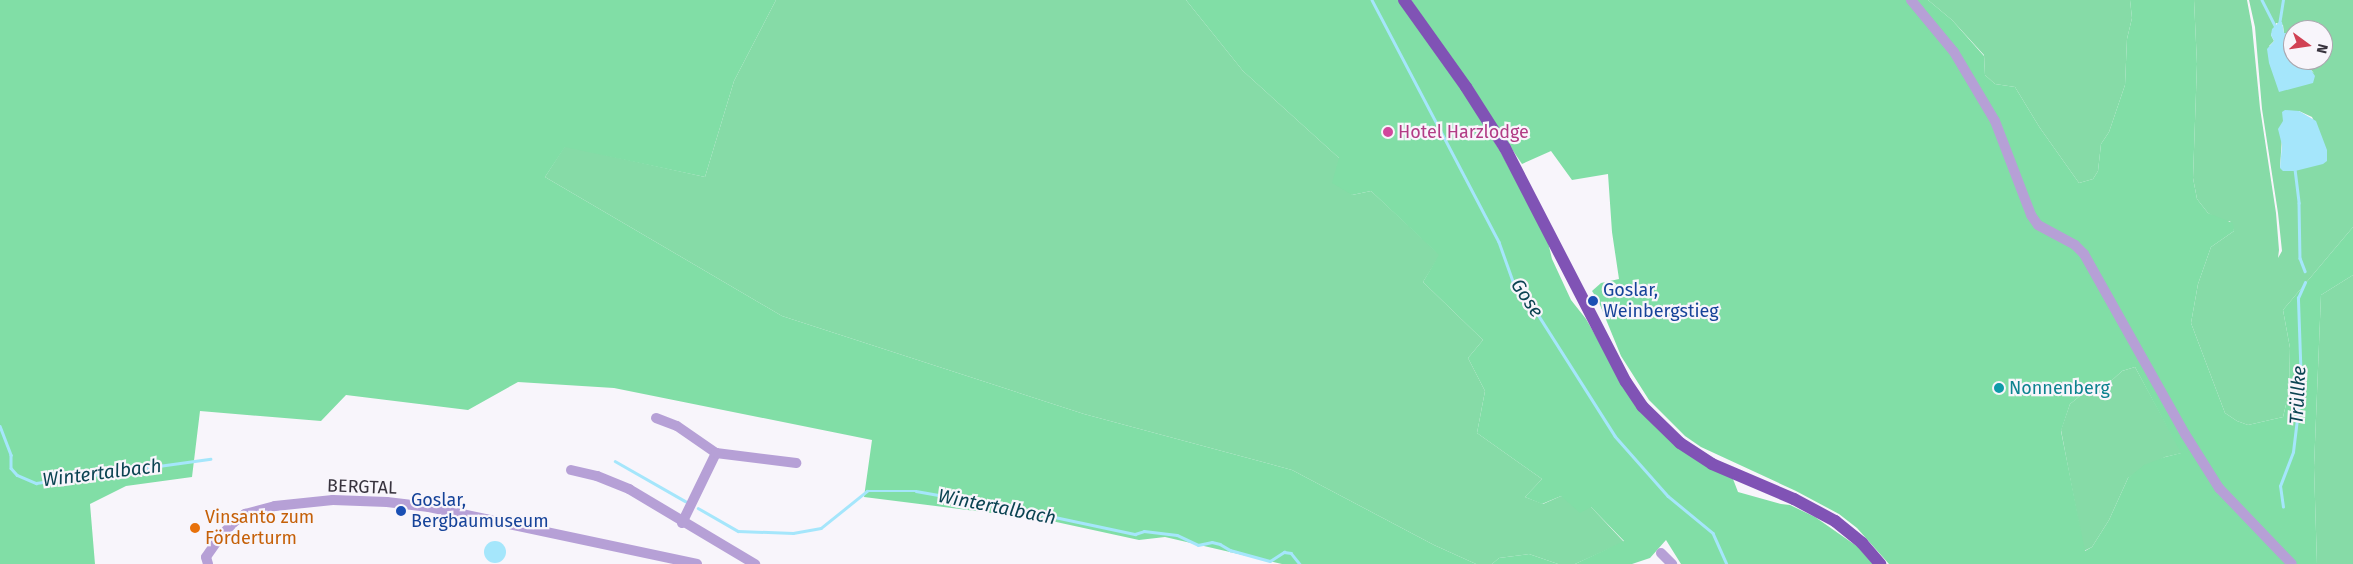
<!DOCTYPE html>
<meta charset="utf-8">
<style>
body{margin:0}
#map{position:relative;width:2353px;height:564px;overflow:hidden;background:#f8f5fb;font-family:"Fira Sans",sans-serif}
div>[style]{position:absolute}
.green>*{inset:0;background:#86dba7}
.forest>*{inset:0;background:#81dea6}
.water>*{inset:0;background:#a5e6fb}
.round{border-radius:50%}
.stream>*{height:2.5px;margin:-1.25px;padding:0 1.25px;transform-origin:1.25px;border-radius:1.25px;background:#a5e6fb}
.minor>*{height:10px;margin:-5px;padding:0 5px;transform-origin:5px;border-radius:5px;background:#b6a0d6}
.primary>*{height:12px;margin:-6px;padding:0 6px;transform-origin:6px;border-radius:6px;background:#8053b5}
.dots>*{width:14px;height:14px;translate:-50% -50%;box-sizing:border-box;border:2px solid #f8f5fb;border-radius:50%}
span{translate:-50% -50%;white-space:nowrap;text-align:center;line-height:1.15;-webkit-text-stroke:4.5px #f8f5fb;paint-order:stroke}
.hotel-label{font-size:18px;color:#b23c85}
.left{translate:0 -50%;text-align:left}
.transit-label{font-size:18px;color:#164399}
.culture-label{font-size:18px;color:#0d838f}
.street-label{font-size:18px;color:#38333e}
.food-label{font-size:18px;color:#c56008}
.water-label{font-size:19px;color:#0b4352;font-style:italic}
.north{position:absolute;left:2283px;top:20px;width:50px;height:50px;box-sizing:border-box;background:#f8f5fb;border:1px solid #aba7af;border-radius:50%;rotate:104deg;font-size:14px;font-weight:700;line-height:20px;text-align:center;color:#38333e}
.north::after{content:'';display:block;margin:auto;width:18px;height:22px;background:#d14154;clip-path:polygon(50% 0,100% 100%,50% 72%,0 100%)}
</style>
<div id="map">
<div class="green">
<i style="clip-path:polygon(776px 0,1186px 0,1243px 71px,1339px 158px,1352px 195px,1371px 191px,1440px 255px,1423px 282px,1483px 340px,1468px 358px,1485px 391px,1477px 433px,1542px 479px,1525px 497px,1543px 504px,1561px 496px,1591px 507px,1624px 542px,1575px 564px,1558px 564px,1529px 554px,1499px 558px,1492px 564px,1476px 564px,1434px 545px,1292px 470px,1084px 414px,782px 316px,545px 177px,565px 146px,705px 177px,734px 81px)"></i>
<i style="clip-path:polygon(1928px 0,2130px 0,2132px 18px,2127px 39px,2125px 85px,2109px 132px,2101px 144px,2098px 171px,2093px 179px,2079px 183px,2040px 128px,2015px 87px,1995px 84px,1985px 75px,1984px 55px,1952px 20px)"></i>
<i style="clip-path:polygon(evenodd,2194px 0,2247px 0,2252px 27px,2260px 108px,2276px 213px,2279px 250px,2278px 258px,2282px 251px,2278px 213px,2262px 109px,2255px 27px,2249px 0,2353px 0,2353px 227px,2283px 310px,2290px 348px,2289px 392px,2283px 417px,2248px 425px,2237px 421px,2225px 413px,2191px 323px,2198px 284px,2211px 247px,2234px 231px,2230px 221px,2222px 221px,2208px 213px,2197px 199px,2193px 178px,2197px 64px,2194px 0,2276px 23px,2283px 25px,2284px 33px,2293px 33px,2293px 30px,2323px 30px,2323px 60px,2312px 60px,2311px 70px,2314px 73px,2269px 46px,2274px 41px,2271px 35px,2276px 23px,2194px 0,2299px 111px,2312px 117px,2320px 134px,2280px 168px,2283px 121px,2299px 111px)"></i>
<i style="clip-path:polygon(2353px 275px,2353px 564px,2317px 564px,2314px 467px,2321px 295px)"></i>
<i style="clip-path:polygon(2135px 367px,2182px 453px,2165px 457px,2128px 478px,2109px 520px,2092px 547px,2084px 551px,2061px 430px,2070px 404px,2091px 387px,2110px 382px,2122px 371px)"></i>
</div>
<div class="forest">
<i style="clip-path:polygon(0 0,776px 0,734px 81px,705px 177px,565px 147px,545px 177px,782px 316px,1084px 414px,1292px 470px,1434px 545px,1476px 564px,1282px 564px,1165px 537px,1139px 540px,1047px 520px,864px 497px,872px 440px,614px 388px,518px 382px,468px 410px,346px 395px,321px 421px,200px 411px,192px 477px,126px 486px,90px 504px,95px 564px,0 564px)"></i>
<i style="clip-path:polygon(1186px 0,1398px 0,1462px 89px,1500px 151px,1547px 238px,1552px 259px,1571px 300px,1586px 319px,1638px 410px,1733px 479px,1738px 492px,1781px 504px,1790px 505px,1815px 517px,1858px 547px,1873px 564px,1681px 564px,1666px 540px,1650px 558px,1632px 564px,1575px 564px,1624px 541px,1591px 507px,1580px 513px,1561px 496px,1542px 504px,1525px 497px,1542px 479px,1477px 433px,1485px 391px,1468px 358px,1483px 340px,1423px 282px,1439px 255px,1371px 191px,1352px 195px,1332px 183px,1339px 158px,1243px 71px)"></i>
<i style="clip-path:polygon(evenodd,1411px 0,1928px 0,1952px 20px,1984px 56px,1985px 75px,1995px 84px,2015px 87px,2040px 128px,2079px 183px,2093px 179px,2098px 171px,2101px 144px,2109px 132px,2125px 85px,2127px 39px,2132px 18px,2130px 0,2194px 0,2197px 64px,2193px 178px,2197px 199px,2208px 213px,2233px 223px,2234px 231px,2211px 247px,2198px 284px,2191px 323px,2225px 413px,2237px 421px,2248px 425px,2283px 417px,2289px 392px,2290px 348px,2283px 310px,2353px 227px,2353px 275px,2321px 295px,2314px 467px,2317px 564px,1889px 564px,1857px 528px,1839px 514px,1796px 491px,1701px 447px,1685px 436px,1649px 400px,1621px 356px,1598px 300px,1592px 291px,1601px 283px,1619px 279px,1612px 232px,1608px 174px,1572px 180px,1551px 151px,1522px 164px,1411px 0,2135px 367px,2181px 453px,2165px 457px,2144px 465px,2128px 478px,2109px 520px,2092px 547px,2085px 551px,2061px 431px,2070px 404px,2091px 387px,2110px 382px,2122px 371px,2135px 367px)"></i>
<i style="clip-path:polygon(1529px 554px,1558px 564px,1492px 564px,1499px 558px)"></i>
</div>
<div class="water">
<i style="clip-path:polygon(2279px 22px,2282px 22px,2284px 33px,2293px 33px,2293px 60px,2312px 60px,2311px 70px,2315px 76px,2313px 83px,2279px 92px,2269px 63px,2267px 49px,2274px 41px,2271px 35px,2272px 29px)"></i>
<i style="clip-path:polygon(2285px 110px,2299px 111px,2316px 121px,2327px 150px,2327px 161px,2323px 164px,2295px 171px,2283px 171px,2280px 168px,2282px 145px,2278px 129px,2283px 121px,2282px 112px)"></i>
<i class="round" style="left:484px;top:541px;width:22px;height:22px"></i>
</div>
<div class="stream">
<i style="left:1372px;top:0;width:273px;rotate:62.3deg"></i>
<i style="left:1499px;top:242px;width:41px;rotate:70.3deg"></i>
<i style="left:1513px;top:281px;width:18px;rotate:47deg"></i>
<i style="left:1525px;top:294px;width:168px;rotate:57.6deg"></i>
<i style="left:1615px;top:436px;width:80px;rotate:48.5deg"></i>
<i style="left:1668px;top:496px;width:58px;rotate:39.4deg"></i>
<i style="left:1713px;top:533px;width:34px;rotate:66deg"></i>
<i style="left:2262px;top:0;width:31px;rotate:63deg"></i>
<i style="left:2279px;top:25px;width:25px;rotate:-81deg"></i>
<i style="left:2295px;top:169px;width:34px;rotate:83deg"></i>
<i style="left:2299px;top:203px;width:55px;rotate:89deg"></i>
<i style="left:2300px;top:258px;width:14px;rotate:69deg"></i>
<i style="left:0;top:426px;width:31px;rotate:69deg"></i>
<i style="left:11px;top:455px;width:13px;rotate:90deg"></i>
<i style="left:11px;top:468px;width:9px;rotate:49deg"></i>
<i style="left:17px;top:475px;width:21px;rotate:23deg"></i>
<i style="left:36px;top:483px;width:176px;rotate:-7.9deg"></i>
<i style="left:615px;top:461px;width:81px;rotate:29.7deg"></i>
<i style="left:2283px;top:507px;width:21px;rotate:-98deg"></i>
<i style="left:2280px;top:486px;width:36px;rotate:-69deg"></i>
<i style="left:2293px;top:452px;width:66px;rotate:-83.1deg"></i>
<i style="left:2301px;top:386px;width:88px;rotate:-92deg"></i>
<i style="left:2298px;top:298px;width:17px;rotate:-66deg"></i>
<i style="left:698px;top:508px;width:46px;rotate:29.9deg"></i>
<i style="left:738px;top:531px;width:55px;rotate:2.1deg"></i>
<i style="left:793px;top:533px;width:28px;rotate:-10deg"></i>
<i style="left:821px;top:528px;width:59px;rotate:-38.8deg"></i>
<i style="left:867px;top:491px;width:49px"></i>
<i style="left:916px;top:491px;width:103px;rotate:10.1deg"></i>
<i style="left:1017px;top:509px;width:121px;rotate:12deg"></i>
<i style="left:1135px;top:534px;width:9px;rotate:-18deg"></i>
<i style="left:1144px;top:531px;width:33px;rotate:7deg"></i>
<i style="left:1177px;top:535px;width:23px;rotate:25deg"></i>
<i style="left:1198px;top:545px;width:14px;rotate:-12deg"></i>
<i style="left:1212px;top:542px;width:8px;rotate:14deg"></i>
<i style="left:1220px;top:544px;width:12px;rotate:31deg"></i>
<i style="left:1230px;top:550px;width:41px;rotate:15.4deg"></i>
<i style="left:1270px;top:561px;width:17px;rotate:-33deg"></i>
<i style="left:1284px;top:552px;width:7px;rotate:8deg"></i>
<i style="left:1291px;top:553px;width:14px;rotate:51deg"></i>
</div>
<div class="minor">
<i style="left:1911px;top:0;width:67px;rotate:50.4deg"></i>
<i style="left:1954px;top:52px;width:80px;rotate:59.3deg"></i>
<i style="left:1995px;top:121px;width:101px;rotate:69deg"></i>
<i style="left:2031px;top:215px;width:12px;rotate:55deg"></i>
<i style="left:2038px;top:225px;width:42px;rotate:28.4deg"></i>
<i style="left:2075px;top:245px;width:13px;rotate:45deg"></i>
<i style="left:2084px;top:254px;width:206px;rotate:60.7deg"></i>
<i style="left:2185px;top:434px;width:64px;rotate:57.8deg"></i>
<i style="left:2219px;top:488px;width:105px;rotate:46.2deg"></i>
<i style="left:656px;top:418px;width:22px;rotate:21deg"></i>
<i style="left:677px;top:426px;width:47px;rotate:34.7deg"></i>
<i style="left:571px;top:470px;width:27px;rotate:13deg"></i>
<i style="left:597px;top:476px;width:35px;rotate:22deg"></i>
<i style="left:629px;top:489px;width:147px;rotate:30.8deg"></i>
<i style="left:682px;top:523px;width:78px;rotate:-64.1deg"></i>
<i style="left:716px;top:453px;width:81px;rotate:7.1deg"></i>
<i style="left:1661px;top:553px;width:16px;rotate:45deg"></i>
<i style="left:208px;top:564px;width:7px;rotate:-106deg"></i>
<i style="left:206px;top:557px;width:24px;rotate:-55deg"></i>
<i style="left:220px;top:537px;width:21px;rotate:-47deg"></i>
<i style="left:234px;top:522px;width:14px;rotate:-36deg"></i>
<i style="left:245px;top:514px;width:31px;rotate:-15deg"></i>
<i style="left:275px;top:506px;width:58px;rotate:-5.9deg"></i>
<i style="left:333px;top:500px;width:54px;rotate:2.1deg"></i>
<i style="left:387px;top:502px;width:42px;rotate:6.8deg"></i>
<i style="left:429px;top:507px;width:274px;rotate:12deg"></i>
</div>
<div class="primary">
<i style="left:1404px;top:0;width:107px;rotate:54.5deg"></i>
<i style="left:1466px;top:87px;width:72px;rotate:57.4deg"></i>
<i style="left:1505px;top:148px;width:263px;rotate:62.7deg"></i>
<i style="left:1626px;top:382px;width:29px;rotate:56deg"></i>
<i style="left:1642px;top:406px;width:53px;rotate:44.2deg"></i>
<i style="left:1680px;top:443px;width:38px;rotate:33deg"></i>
<i style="left:1712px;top:464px;width:89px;rotate:23.1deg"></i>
<i style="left:1794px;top:499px;width:47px;rotate:28.2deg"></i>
<i style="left:1835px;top:521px;width:35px;rotate:39deg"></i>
<i style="left:1862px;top:543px;width:28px;rotate:49deg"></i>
</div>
<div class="dots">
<i style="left:1388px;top:132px;background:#d1479c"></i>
<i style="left:1593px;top:301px;background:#1a4fb4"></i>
<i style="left:1999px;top:388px;background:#0f9aa8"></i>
<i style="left:401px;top:511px;background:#1a4fb4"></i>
<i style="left:195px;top:528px;background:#e8710a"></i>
</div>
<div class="hotel-label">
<span class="left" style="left:1398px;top:132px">Hotel Harzlodge</span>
</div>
<div class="transit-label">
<span class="left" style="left:1603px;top:301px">Goslar,<br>Weinbergstieg</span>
<span class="left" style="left:411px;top:511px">Goslar,<br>Bergbaumuseum</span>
</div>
<div class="culture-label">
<span class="left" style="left:2009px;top:388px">Nonnenberg</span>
</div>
<div class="street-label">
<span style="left:362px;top:487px;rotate:2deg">BERGTAL</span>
</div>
<div class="food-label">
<span class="left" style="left:205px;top:528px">Vinsanto zum<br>Förderturm</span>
</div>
<div class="water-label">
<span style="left:1527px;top:298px;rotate:56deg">Gose</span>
<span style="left:2298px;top:395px;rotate:-87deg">Trüllke</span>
<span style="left:102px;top:473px;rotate:-7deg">Wintertalbach</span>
<span style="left:997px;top:507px;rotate:11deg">Wintertalbach</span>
</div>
<div class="north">N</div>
</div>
